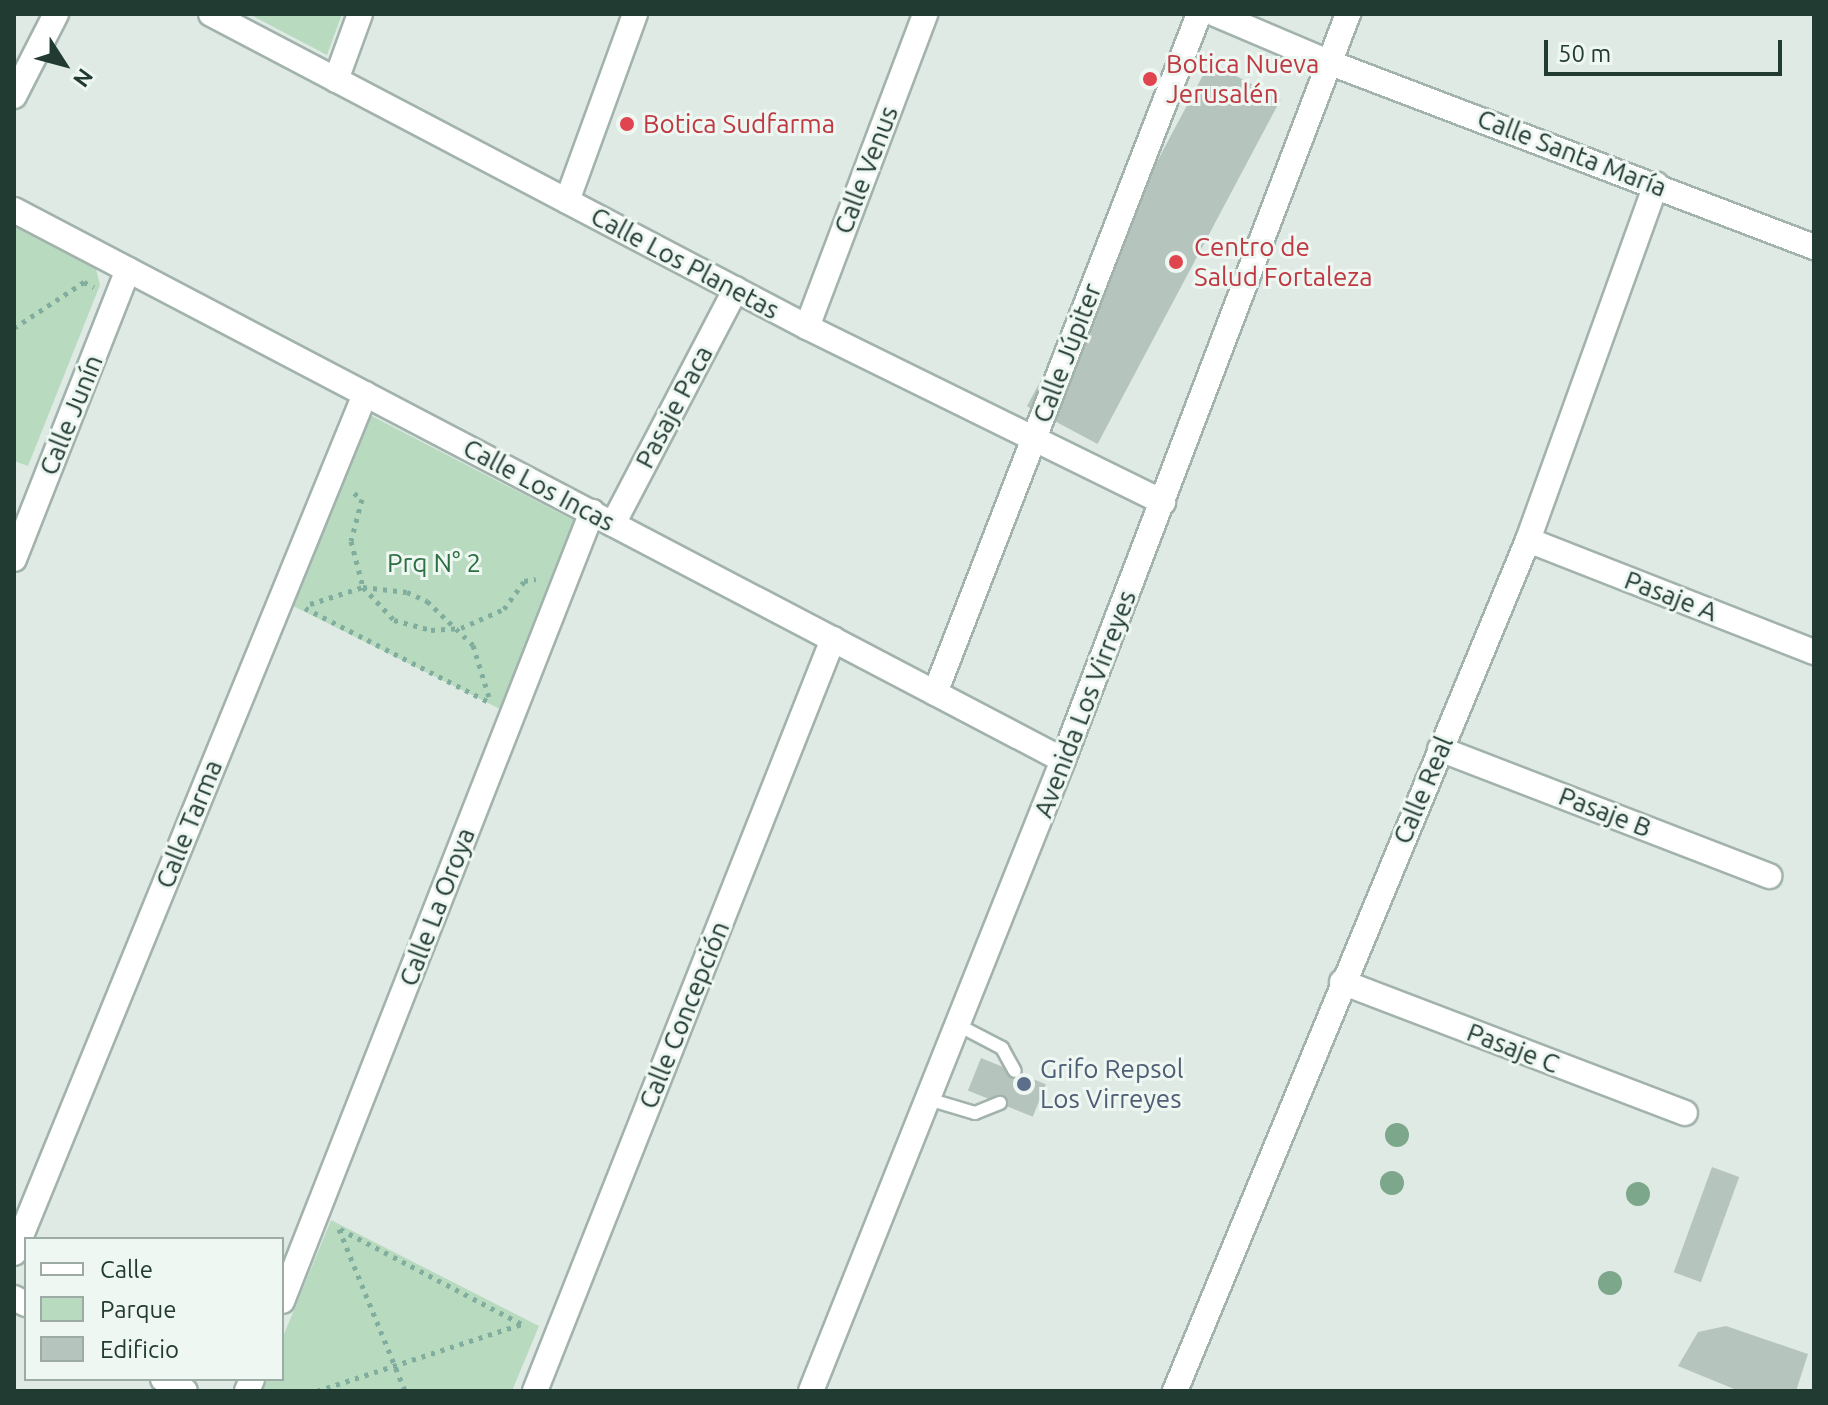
<!DOCTYPE html>
<meta charset="utf-8">
<style>
body{margin:0}
#map{position:relative;width:1828px;height:1405px;overflow:hidden;background:#dfeae5;font-family:Ubuntu,sans-serif}
div>[style]{position:absolute}
.green>*{inset:0;background:#b8dbc0}
.building>*{inset:0;background:#b5c5bd;transform-origin:0 0}
.path>*{height:5px;margin-top:-2.5px;transform-origin:0;background:repeating-linear-gradient(90deg,#80ad9d 0 4px,transparent 0 10px)}
.roads{filter:drop-shadow(2px 0 #a2b2ac) drop-shadow(-2px 0 #a2b2ac) drop-shadow(0 2px #a2b2ac) drop-shadow(0 -2px #a2b2ac)}
.service>*{height:12px;margin:-6px;padding:0 6px;transform-origin:6px;border-radius:6px;background:#fff}
.minor>*{height:24px;margin:-12px;padding:0 12px;transform-origin:12px;border-radius:12px;background:#fff}
.tertiary>*{height:24px;margin:-12px;padding:0 12px;transform-origin:12px;border-radius:12px;background:#fff}
.trees>*{width:24px;height:24px;margin:-12px;border-radius:50%;background:#7da78b}
.dots>*{width:22px;height:22px;translate:-50% -50%;box-sizing:border-box;border:4px solid #eff7f3;border-radius:50%}
span{translate:-50% -50%;white-space:nowrap;text-align:center;line-height:1.15;-webkit-text-stroke:6px #eff7f3;paint-order:stroke}
.health-label{font-size:26px;color:#be3a42}
.left{translate:0 -50%;text-align:left}
.street-label{font-size:26px;color:#213a32}
.park-label{font-size:26px;color:#2c7042}
.service-label{font-size:26px;color:#4e5e75}
.frame{position:absolute;inset:0;border:16px solid #213a32;pointer-events:none}
.legend{position:absolute;left:24px;top:1237px;width:260px;height:144px;box-sizing:border-box;background:#eff7f3;border:2px solid #9daba6;margin:0;padding:10px 14px;list-style:none;font-size:24px;color:#213a32}
.legend li{display:flex;align-items:center;gap:16px;height:40px}
.legend b{width:40px;border:2px solid #9daba6}
.north{position:absolute;left:24px;top:24px;width:80px;height:80px;-webkit-text-stroke:6px #eff7f3;paint-order:stroke;rotate:126deg;font-size:22px;font-weight:700;line-height:32px;text-align:center;color:#213a32}
.north::after{content:'';display:block;margin:auto;width:28px;height:36px;background:#213a32;clip-path:polygon(50% 0,100% 100%,50% 72%,0 100%)}
.scale{position:absolute;left:1544px;top:40px;width:238px;height:36px;box-sizing:border-box;border:4px solid #213a32;border-top:0;padding-left:10px;font-size:24px;line-height:28px;white-space:nowrap;color:#213a32;-webkit-text-stroke:6px #eff7f3;paint-order:stroke}
</style>
<div id="map">
<div class="green">
<i style="clip-path:polygon(249px 14px,342px 14px,327px 55px)"></i>
<i style="clip-path:polygon(14px 223px,96px 269px,100px 285px,28px 466px,14px 461px)"></i>
<i style="clip-path:polygon(370px 415px,575px 521px,502px 710px,293px 606px)"></i>
<i style="clip-path:polygon(331px 1220px,539px 1326px,512px 1391px,261px 1391px,266px 1379px,282px 1379px,282px 1339px)"></i>
</div>
<div class="building">
<i style="left:1210px;top:62px;width:80px;height:390px;rotate:28deg"></i>
<i style="left:981px;top:1058px;width:70px;height:35px;rotate:22deg"></i>
<i style="left:1712px;top:1167px;width:29px;height:112px;rotate:20deg"></i>
<i style="clip-path:polygon(1726px 1326px,1808px 1354px,1796px 1391px,1739px 1391px,1678px 1366px,1698px 1332px)"></i>
</div>
<div class="path">
<i style="left:14px;top:328px;width:84px;rotate:-33.3deg"></i>
<i style="left:84px;top:282px;width:11px;rotate:27deg"></i>
<i style="left:354px;top:493px;width:10px;rotate:37deg"></i>
<i style="left:362px;top:499px;width:43px;rotate:104.7deg"></i>
<i style="left:351px;top:541px;width:48px;rotate:75.4deg"></i>
<i style="left:363px;top:587px;width:45px;rotate:46.8deg"></i>
<i style="left:394px;top:620px;width:38px;rotate:15deg"></i>
<i style="left:431px;top:630px;width:30px;rotate:-4deg"></i>
<i style="left:461px;top:628px;width:47px;rotate:-23.8deg"></i>
<i style="left:504px;top:609px;width:34px;rotate:-54deg"></i>
<i style="left:524px;top:581px;width:12px;rotate:-9deg"></i>
<i style="left:310px;top:604px;width:56px;rotate:-17.8deg"></i>
<i style="left:363px;top:587px;width:44px;rotate:6.5deg"></i>
<i style="left:407px;top:592px;width:22px;rotate:24deg"></i>
<i style="left:427px;top:601px;width:64px;rotate:43.7deg"></i>
<i style="left:473px;top:645px;width:54px;rotate:72.9deg"></i>
<i style="left:305px;top:608px;width:207px;rotate:27.1deg"></i>
<i style="left:339px;top:1229px;width:175px;rotate:67.8deg"></i>
<i style="left:340px;top:1229px;width:205px;rotate:27.6deg"></i>
<i style="left:317px;top:1391px;width:216px;rotate:-18.1deg"></i>
</div>
<div class="roads">
<div class="service">
<i style="left:958px;top:1025px;width:50px;rotate:27.6deg"></i>
<i style="left:1002px;top:1048px;width:26px;rotate:61deg"></i>
<i style="left:928px;top:1099px;width:49px;rotate:16.6deg"></i>
<i style="left:975px;top:1113px;width:27px;rotate:-22deg"></i>
</div>
<div class="minor">
<i style="left:211px;top:14px;width:673px;rotate:27.71deg"></i>
<i style="left:807px;top:327px;width:397px;rotate:26.2deg"></i>
<i style="left:1215px;top:14px;width:123px;rotate:23deg"></i>
<i style="left:1328px;top:62px;width:520px;rotate:20.84deg"></i>
<i style="left:336px;top:80px;width:70px;rotate:-70deg"></i>
<i style="left:14px;top:96px;width:92px;rotate:-62.9deg"></i>
<i style="left:567px;top:201px;width:199px;rotate:-70deg"></i>
<i style="left:14px;top:210px;width:1184px;rotate:27.67deg"></i>
<i style="left:807px;top:327px;width:335px;rotate:-69.3deg"></i>
<i style="left:613px;top:524px;width:265px;rotate:-62.4deg"></i>
<i style="left:1528px;top:540px;width:307px;rotate:21.4deg"></i>
<i style="left:14px;top:559px;width:311px;rotate:-68.5deg"></i>
<i style="left:935px;top:693px;width:729px;rotate:-68.75deg"></i>
<i style="left:1440px;top:749px;width:353px;rotate:21.1deg"></i>
<i style="left:1342px;top:982px;width:367px;rotate:20.9deg"></i>
<i style="left:14px;top:1253px;width:928px;rotate:-67.77deg"></i>
<i style="left:14px;top:1298px;width:13px;rotate:27deg"></i>
<i style="left:282px;top:1301px;width:848px;rotate:-68.55deg"></i>
<i style="left:163px;top:1379px;width:25px;rotate:29deg"></i>
<i style="left:247px;top:1391px;width:13px;rotate:-67deg"></i>
<i style="left:535px;top:1391px;width:809px;rotate:-68.38deg"></i>
<i style="left:1175px;top:1391px;width:921px;rotate:-67.47deg"></i>
<i style="left:1528px;top:540px;width:378px;rotate:-70.2deg"></i>
</div>
<div class="tertiary">
<i style="left:811px;top:1391px;width:679px;rotate:-68.23deg"></i>
<i style="left:1063px;top:760px;width:799px;rotate:-69.09deg"></i>
</div>
</div>
<div class="trees">
<i style="left:1397px;top:1135px"></i>
<i style="left:1392px;top:1183px"></i>
<i style="left:1638px;top:1194px"></i>
<i style="left:1610px;top:1283px"></i>
</div>
<div class="dots">
<i style="left:1150px;top:79px;background:#e0444e"></i>
<i style="left:627px;top:124px;background:#e0444e"></i>
<i style="left:1176px;top:262px;background:#e0444e"></i>
<i style="left:1024px;top:1084px;background:#5c6f8a"></i>
</div>
<div class="health-label">
<span class="left" style="left:1166px;top:79px">Botica Nueva<br>Jerusalén</span>
<span class="left" style="left:643px;top:124px">Botica Sudfarma</span>
<span class="left" style="left:1194px;top:262px">Centro de<br>Salud Fortaleza</span>
</div>
<div class="street-label">
<span style="left:1572px;top:153px;rotate:21deg">Calle Santa María</span>
<span style="left:866px;top:170px;rotate:-69deg">Calle Venus</span>
<span style="left:685px;top:263px;rotate:28deg">Calle Los Planetas</span>
<span style="left:1067px;top:353px;rotate:-69deg">Calle Júpiter</span>
<span style="left:674px;top:407px;rotate:-62deg">Pasaje Paca</span>
<span style="left:71px;top:415px;rotate:-68deg">Calle Junín</span>
<span style="left:539px;top:485px;rotate:28deg">Calle Los Incas</span>
<span style="left:1671px;top:596px;rotate:21deg">Pasaje A</span>
<span style="left:1085px;top:704px;rotate:-69deg">Avenida Los Virreyes</span>
<span style="left:1423px;top:790px;rotate:-67deg">Calle Real</span>
<span style="left:1605px;top:812px;rotate:21deg">Pasaje B</span>
<span style="left:189px;top:824px;rotate:-68deg">Calle Tarma</span>
<span style="left:437px;top:907px;rotate:-69deg">Calle La Oroya</span>
<span style="left:684px;top:1015px;rotate:-68deg">Calle Concepción</span>
<span style="left:1513px;top:1048px;rotate:21deg">Pasaje C</span>
</div>
<div class="park-label">
<span style="left:434px;top:563px">Prq N° 2</span>
</div>
<div class="service-label">
<span class="left" style="left:1040px;top:1084px">Grifo Repsol<br>Los Virreyes</span>
</div>
<div class="frame"></div>
<ul class="legend">
<li><b style="height:10px;background:#fff"></b>Calle</li>
<li><b style="height:22px;background:#b8dbc0"></b>Parque</li>
<li><b style="height:22px;background:#b5c5bd"></b>Edificio</li>
</ul>
<div class="north">N</div>
<div class="scale">50 m</div>
</div>
